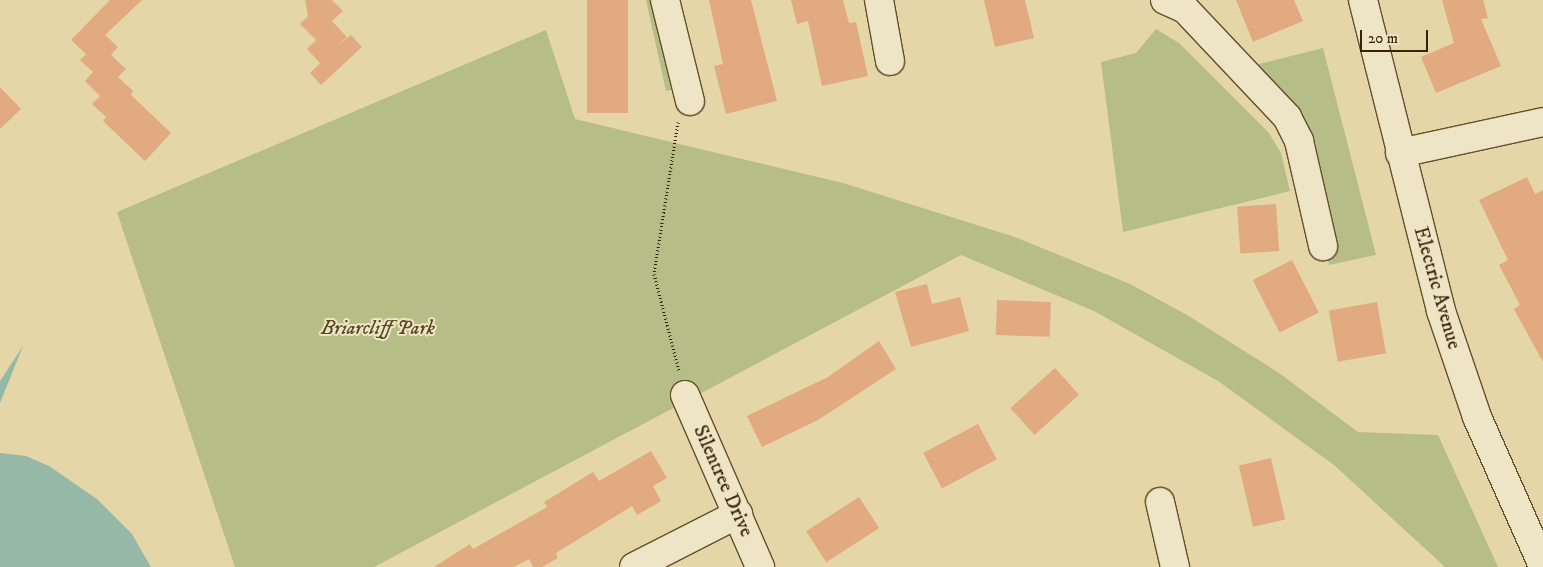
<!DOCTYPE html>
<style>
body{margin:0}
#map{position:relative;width:1543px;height:567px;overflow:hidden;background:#e5d6a7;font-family:"IM FELL DW Pica",serif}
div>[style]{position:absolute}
.green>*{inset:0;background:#b6bd86}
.water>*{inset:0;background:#96b9a7}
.building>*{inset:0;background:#e1aa80;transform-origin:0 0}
.path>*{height:3px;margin-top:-1.5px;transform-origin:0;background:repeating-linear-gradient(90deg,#382200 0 1px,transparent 0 3.5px)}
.roads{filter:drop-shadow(1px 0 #634f2a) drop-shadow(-1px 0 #634f2a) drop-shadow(0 1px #634f2a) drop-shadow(0 -1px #634f2a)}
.minor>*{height:28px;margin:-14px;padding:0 14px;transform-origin:14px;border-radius:14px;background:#eee4c6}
span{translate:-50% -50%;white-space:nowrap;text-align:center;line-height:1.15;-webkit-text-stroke:4px #eee4c6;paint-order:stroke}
.street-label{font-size:20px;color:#382200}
.park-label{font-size:20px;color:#584922;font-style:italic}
.scale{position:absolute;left:1360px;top:30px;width:68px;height:22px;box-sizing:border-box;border:2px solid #382200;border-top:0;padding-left:6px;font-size:15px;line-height:18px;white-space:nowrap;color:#382200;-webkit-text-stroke:4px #eee4c6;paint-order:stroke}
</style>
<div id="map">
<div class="green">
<i style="clip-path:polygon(646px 0,670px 0,691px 86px,666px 91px)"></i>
<i style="clip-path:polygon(1156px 29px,1179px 43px,1269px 133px,1281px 153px,1290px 191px,1123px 232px,1101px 62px,1136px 53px)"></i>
<i style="clip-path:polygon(546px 30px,575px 119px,843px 183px,1015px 237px,1130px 284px,1187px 315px,1279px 373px,1358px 432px,1438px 435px,1498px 567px,1445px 567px,1334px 465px,1218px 381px,1094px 311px,961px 255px,374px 567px,235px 567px,117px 212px)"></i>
<i style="clip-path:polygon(1323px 48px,1376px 255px,1329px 265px,1306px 159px,1235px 70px)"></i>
</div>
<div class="water">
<i style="clip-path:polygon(23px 346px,0 403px,0 381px)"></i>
<i style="clip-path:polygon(0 453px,26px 456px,49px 466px,97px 499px,132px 534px,151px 567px,0 567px)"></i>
</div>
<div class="building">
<i style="clip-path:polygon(110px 0,142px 0,105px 35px,118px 47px,111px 55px,126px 69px,118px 77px,133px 91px,131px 95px,171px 133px,145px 161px,103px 121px,106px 117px,92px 104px,100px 96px,85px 81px,93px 72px,80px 60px,86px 54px,71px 40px)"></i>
<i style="clip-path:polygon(305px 0,332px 0,343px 11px,332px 21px,347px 37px,337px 46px,351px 35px,362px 47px,321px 85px,310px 73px,320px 63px,307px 49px,316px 40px,300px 24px,308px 16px)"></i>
<i style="left:587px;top:0;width:41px;height:113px"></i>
<i style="clip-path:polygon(709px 0,751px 0,777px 101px,726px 114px,714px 66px,723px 64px)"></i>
<i style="clip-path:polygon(791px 0,843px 0,849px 23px,856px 22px,868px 76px,822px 86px,808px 21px,797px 24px)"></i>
<i style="clip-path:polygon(984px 0,1025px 0,1034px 38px,995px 47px)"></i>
<i style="clip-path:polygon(1236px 0,1294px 0,1303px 21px,1253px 42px)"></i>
<i style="clip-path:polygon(1442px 0,1483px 0,1488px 18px,1481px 19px,1501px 66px,1436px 93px,1421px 57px,1454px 43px)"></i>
<i style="clip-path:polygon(0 87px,21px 109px,0 129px)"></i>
<i style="clip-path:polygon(1527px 177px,1535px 194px,1543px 190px,1543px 362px,1514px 309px,1520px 305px,1499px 265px,1508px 260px,1479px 200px)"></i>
<i style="left:1276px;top:204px;width:47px;height:39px;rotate:86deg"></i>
<i style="left:1292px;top:260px;width:59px;height:44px;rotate:63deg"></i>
<i style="clip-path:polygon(927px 284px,932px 304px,960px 297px,969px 331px,911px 347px,895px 292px)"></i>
<i style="left:997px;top:300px;width:54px;height:35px;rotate:2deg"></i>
<i style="left:1377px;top:302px;width:52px;height:49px;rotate:80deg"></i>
<i style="clip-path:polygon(879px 341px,896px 369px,818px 420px,762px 447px,747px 416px,828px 377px)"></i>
<i style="left:1055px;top:368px;width:36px;height:60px;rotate:48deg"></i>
<i style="left:978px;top:424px;width:40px;height:62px;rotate:62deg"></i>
<i style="clip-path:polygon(651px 451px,667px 478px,653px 486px,661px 501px,637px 515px,632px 506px,556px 553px,558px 558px,542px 567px,533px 567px,529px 559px,514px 567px,434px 567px,470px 544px,473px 549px,547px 507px,544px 502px,593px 472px,599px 481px)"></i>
<i style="left:1271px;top:458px;width:63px;height:33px;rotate:77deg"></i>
<i style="left:859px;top:497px;width:37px;height:63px;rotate:57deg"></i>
</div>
<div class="path">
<i style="left:678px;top:122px;width:154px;rotate:99deg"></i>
<i style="left:654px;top:274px;width:100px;rotate:75.5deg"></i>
</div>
<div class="roads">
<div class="minor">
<i style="left:665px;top:0;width:104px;rotate:76.1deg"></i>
<i style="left:879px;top:0;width:62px;rotate:79.8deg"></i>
<i style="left:1165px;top:0;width:22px;rotate:24deg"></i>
<i style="left:1185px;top:9px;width:149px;rotate:46.6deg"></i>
<i style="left:1287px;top:117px;width:27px;rotate:63deg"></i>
<i style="left:1299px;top:141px;width:108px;rotate:77.1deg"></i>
<i style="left:1363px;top:0;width:321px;rotate:75.9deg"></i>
<i style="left:1441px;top:311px;width:112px;rotate:71.2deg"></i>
<i style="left:1477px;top:417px;width:163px;rotate:66.1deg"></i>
<i style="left:1400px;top:153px;width:146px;rotate:-12.2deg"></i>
<i style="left:685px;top:395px;width:188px;rotate:66.4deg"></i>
<i style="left:1160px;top:502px;width:67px;rotate:77deg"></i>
<i style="left:634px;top:567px;width:117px;rotate:-27deg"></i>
</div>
</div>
<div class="street-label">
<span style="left:1437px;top:288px;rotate:74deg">Electric Avenue</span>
<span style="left:723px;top:481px;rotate:66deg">Silentree Drive</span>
</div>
<div class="park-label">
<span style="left:378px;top:328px">Briarcliff Park</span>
</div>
<div class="scale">20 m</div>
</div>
